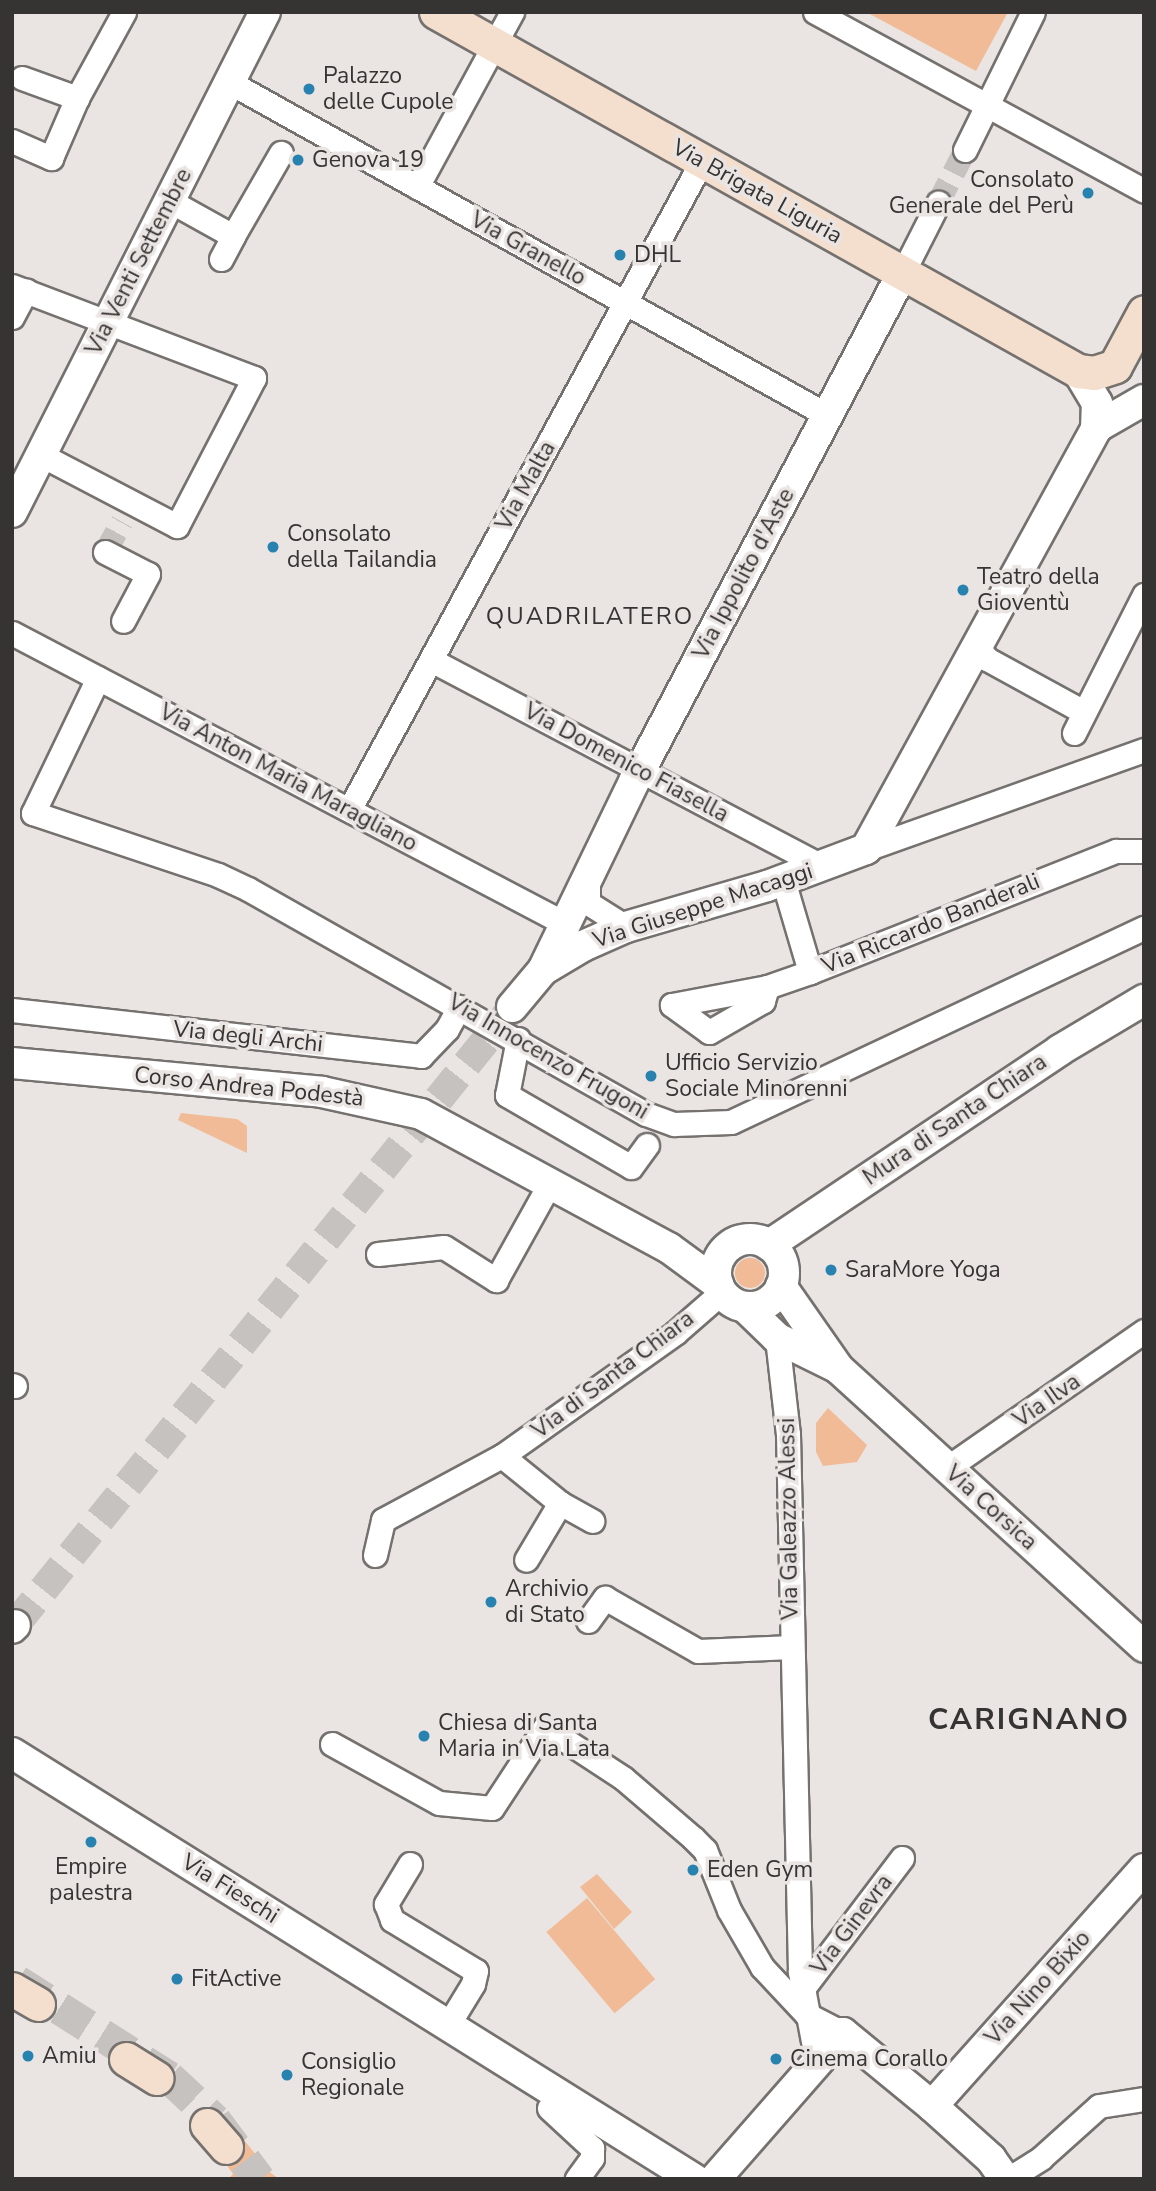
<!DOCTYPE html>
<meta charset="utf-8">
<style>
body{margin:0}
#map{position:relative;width:1156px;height:2191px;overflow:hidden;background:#eae5e2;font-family:"Nunito Sans",sans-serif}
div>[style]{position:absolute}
.green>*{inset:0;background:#f0bb96;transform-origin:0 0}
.round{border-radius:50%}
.minor-tunnel>*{height:23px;margin-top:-11.5px;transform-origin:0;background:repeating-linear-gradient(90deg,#c6c2bf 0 23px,transparent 0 34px)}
.tertiary-tunnel>*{height:30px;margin-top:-15px;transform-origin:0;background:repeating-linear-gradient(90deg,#c6c2bf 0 30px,transparent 0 45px)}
.secondary-tunnel>*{height:33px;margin-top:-16.5px;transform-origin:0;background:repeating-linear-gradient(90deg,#c6c2bf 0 33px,transparent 0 50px)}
.roads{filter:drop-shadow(2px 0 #75716e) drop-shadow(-2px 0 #75716e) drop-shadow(0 2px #75716e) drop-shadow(0 -2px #75716e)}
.minor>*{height:23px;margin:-11.5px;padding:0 11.5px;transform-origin:11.5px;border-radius:11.5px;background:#fff}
.tertiary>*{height:30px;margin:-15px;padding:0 15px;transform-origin:15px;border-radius:15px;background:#fff}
.tertiary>.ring{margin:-15px;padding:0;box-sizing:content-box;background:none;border:30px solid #fff;border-radius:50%}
.secondary>*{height:33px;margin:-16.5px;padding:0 16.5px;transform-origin:16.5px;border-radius:16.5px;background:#f4dece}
.dots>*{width:19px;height:19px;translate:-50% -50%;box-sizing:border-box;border:4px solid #eae5e2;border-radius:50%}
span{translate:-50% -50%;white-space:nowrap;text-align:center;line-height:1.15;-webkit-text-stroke:7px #eae5e2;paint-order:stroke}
.poi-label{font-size:23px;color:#363433}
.left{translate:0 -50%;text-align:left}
.right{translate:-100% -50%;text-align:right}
.street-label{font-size:23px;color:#363433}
.neighbourhood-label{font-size:24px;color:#363433;letter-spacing:2px}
.district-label{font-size:30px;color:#363433;font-weight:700;letter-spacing:2px}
.frame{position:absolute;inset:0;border:14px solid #363433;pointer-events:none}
</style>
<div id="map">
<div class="green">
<i style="clip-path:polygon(866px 12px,1008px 12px,976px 71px)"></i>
<i style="clip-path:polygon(181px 1113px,237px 1119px,247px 1126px,247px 1153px,178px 1120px)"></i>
<i class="round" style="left:735px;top:1258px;width:30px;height:30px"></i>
<i style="clip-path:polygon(828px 1408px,867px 1445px,857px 1462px,823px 1466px,816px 1452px,816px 1423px)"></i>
<i style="clip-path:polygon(597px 1874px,632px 1912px,614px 1929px,580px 1887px)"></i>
<i style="left:587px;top:1898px;width:106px;height:53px;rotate:50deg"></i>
<i style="clip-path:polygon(239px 2134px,271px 2173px,279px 2179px,228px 2179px,233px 2174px,219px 2154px)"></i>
</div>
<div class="minor-tunnel">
<i style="left:938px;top:203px;width:59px;rotate:-63deg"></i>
<i style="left:105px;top:552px;width:35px;rotate:-61deg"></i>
</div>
<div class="tertiary-tunnel">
<i style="left:15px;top:1625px;width:792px;rotate:-51.15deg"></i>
</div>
<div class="secondary-tunnel">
<i style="left:17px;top:1981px;width:180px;rotate:32.3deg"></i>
<i style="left:169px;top:2077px;width:63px;rotate:43.1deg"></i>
<i style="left:215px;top:2120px;width:74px;rotate:53.3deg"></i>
</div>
<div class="roads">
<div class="minor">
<i style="left:815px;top:12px;width:375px;rotate:28.5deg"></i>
<i style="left:22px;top:78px;width:59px;rotate:20deg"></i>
<i style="left:229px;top:82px;width:684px;rotate:29.11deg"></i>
<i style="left:12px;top:141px;width:43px;rotate:23.6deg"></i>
<i style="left:51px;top:158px;width:65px;rotate:-66.6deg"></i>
<i style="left:77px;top:98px;width:98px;rotate:-61.3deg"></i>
<i style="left:965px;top:150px;width:154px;rotate:-63.8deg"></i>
<i style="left:417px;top:187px;width:199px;rotate:-61.5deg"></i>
<i style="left:170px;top:201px;width:72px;rotate:29.1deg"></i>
<i style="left:233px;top:236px;width:96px;rotate:-60deg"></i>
<i style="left:221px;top:259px;width:26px;rotate:-62deg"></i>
<i style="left:902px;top:274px;width:80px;rotate:-63.1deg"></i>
<i style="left:12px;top:286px;width:259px;rotate:20.8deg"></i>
<i style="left:254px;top:378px;width:167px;rotate:117.5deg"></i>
<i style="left:177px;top:526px;width:153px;rotate:-152.4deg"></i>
<i style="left:12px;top:317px;width:30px;rotate:-62deg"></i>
<i style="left:105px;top:552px;width:48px;rotate:27.1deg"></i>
<i style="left:148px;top:574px;width:53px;rotate:118deg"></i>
<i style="left:12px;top:633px;width:624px;rotate:27.72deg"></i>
<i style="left:976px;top:645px;width:18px;rotate:52deg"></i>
<i style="left:987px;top:659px;width:108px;rotate:28.7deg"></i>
<i style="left:431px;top:660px;width:442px;rotate:27.8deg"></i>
<i style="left:98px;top:678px;width:150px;rotate:115.7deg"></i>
<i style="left:33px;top:813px;width:195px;rotate:18.5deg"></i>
<i style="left:218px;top:875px;width:33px;rotate:25deg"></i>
<i style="left:248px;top:889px;width:457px;rotate:29.5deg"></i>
<i style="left:646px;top:1114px;width:30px;rotate:20deg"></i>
<i style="left:674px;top:1124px;width:57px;rotate:-2deg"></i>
<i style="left:731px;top:1122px;width:456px;rotate:-25.2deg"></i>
<i style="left:1074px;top:733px;width:155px;rotate:-63.1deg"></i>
<i style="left:349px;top:810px;width:739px;rotate:-61.46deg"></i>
<i style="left:866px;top:849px;width:295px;rotate:-19.6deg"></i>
<i style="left:588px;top:878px;width:25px;rotate:90deg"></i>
<i style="left:588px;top:903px;width:45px;rotate:32.3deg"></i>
<i style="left:783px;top:880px;width:96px;rotate:73.6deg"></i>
<i style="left:810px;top:972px;width:329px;rotate:-21.6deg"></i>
<i style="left:1116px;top:851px;width:28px"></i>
<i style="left:767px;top:987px;width:15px;rotate:106deg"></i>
<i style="left:763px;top:1001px;width:62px;rotate:150.1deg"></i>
<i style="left:709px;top:1032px;width:46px;rotate:-143.9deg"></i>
<i style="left:672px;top:1005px;width:97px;rotate:-10.7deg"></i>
<i style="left:767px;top:987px;width:46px;rotate:-19.2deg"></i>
<i style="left:12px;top:1010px;width:412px;rotate:6.4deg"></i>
<i style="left:421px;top:1056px;width:37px;rotate:-46deg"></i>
<i style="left:447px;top:1029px;width:25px;rotate:-61deg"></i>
<i style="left:518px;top:1039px;width:57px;rotate:101.1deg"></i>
<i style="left:507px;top:1095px;width:143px;rotate:30.1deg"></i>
<i style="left:631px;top:1167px;width:27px;rotate:-54deg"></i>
<i style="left:378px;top:1254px;width:66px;rotate:-6.1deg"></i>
<i style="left:444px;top:1247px;width:62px;rotate:32.4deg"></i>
<i style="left:496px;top:1280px;width:111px;rotate:-60.9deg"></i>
<i style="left:777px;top:1338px;width:97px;rotate:83.5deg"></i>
<i style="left:788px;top:1434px;width:538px;rotate:88.72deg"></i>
<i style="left:800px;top:1972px;width:93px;rotate:79.4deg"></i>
<i style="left:12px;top:1385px;width:3px;rotate:18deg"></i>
<i style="left:502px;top:1456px;width:75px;rotate:39deg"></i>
<i style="left:560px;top:1503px;width:66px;rotate:120.8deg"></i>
<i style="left:947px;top:1468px;width:240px;rotate:-34.8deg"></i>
<i style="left:560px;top:1503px;width:37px;rotate:29deg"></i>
<i style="left:375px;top:1555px;width:36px;rotate:-77deg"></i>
<i style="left:383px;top:1520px;width:135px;rotate:-28.3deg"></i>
<i style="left:502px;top:1456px;width:212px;rotate:-35.4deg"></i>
<i style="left:675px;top:1333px;width:62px;rotate:-41.1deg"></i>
<i style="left:588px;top:1621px;width:29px;rotate:-54deg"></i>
<i style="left:605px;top:1598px;width:107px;rotate:29.7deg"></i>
<i style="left:698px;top:1651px;width:94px;rotate:-2.4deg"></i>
<i style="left:332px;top:1744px;width:122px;rotate:28.9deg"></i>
<i style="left:439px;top:1803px;width:53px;rotate:5.4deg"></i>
<i style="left:492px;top:1808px;width:97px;rotate:-56.8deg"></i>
<i style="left:545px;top:1727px;width:93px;rotate:33.2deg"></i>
<i style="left:623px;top:1778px;width:92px;rotate:40.6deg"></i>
<i style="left:693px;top:1838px;width:17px;rotate:45deg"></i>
<i style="left:705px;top:1850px;width:65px;rotate:68.2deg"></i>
<i style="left:729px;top:1910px;width:66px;rotate:59.9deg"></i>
<i style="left:762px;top:1967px;width:64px;rotate:46.9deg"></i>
<i style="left:806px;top:2014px;width:42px;rotate:27.2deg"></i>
<i style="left:410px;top:1864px;width:47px;rotate:121deg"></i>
<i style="left:386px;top:1904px;width:17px;rotate:69deg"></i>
<i style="left:392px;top:1920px;width:98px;rotate:31.3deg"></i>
<i style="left:476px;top:1971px;width:13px;rotate:103deg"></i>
<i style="left:473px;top:1984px;width:48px;rotate:121.4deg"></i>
<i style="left:801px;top:1991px;width:167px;rotate:-52.8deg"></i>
<i style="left:549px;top:2108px;width:59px;rotate:42.9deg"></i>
<i style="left:592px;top:2148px;width:10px;rotate:90deg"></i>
<i style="left:592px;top:2158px;width:26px;rotate:126deg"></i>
<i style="left:1008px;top:2179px;width:39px;rotate:-32deg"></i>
<i style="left:1041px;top:2158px;width:78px;rotate:-41.9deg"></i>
<i style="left:1099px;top:2106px;width:46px;rotate:-8.8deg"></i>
</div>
<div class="tertiary">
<i style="left:1097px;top:427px;width:54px;rotate:-29.9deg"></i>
<i style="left:12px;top:512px;width:560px;rotate:-63.16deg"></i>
<i style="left:543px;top:970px;width:47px;rotate:-31deg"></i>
<i style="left:583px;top:946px;width:47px;rotate:-23.8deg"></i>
<i style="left:626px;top:927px;width:147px;rotate:-16.2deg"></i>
<i style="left:767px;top:886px;width:106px;rotate:-20.5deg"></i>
<i style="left:866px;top:849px;width:479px;rotate:-61.3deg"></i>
<i style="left:1096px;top:429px;width:26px;rotate:-88deg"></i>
<i style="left:1097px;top:403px;width:37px;rotate:-121deg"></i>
<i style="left:512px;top:1007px;width:48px;rotate:-50deg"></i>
<i style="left:543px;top:970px;width:211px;rotate:-64.2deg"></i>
<i style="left:635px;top:780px;width:572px;rotate:-62.18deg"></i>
<i style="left:12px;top:1063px;width:311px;rotate:5.3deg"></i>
<i style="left:322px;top:1092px;width:101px;rotate:12.5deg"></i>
<i style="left:421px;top:1114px;width:282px;rotate:28.4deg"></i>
<i style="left:669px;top:1248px;width:61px;rotate:36.3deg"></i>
<i class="ring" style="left:716px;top:1239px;width:38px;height:38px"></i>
<i style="left:769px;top:1245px;width:350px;rotate:-33.8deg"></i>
<i style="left:1060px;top:1050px;width:98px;rotate:-30.8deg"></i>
<i style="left:781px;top:1286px;width:101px;rotate:55.1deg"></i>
<i style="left:839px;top:1369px;width:413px;rotate:42.3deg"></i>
<i style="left:745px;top:1307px;width:45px;rotate:44.1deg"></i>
<i style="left:777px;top:1338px;width:64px;rotate:26.2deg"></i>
<i style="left:12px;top:1628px;width:4px;rotate:-45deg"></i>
<i style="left:12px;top:1753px;width:804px;rotate:31.99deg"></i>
<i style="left:932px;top:2106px;width:318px;rotate:-48.2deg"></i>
<i style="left:715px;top:2179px;width:194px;rotate:-48.8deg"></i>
<i style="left:843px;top:2033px;width:115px;rotate:39.4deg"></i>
<i style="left:932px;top:2106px;width:79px;rotate:41.9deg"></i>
<i style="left:991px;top:2159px;width:24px;rotate:55deg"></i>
</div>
<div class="secondary">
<i style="left:436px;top:12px;width:736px;rotate:29.21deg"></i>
<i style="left:1078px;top:371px;width:16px;rotate:7deg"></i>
<i style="left:1094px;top:373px;width:22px;rotate:-18deg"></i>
<i style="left:1115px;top:366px;width:61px;rotate:-61.8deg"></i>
<i style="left:12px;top:1989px;width:30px;rotate:30deg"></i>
<i style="left:126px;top:2059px;width:36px;rotate:32deg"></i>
<i style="left:207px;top:2125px;width:29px;rotate:49deg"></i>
</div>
</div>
<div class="dots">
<i style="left:309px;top:89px;background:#2882b0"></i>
<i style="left:298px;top:160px;background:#2882b0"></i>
<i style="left:1088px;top:193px;background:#2882b0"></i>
<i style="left:620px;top:255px;background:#2882b0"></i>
<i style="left:273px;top:547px;background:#2882b0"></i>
<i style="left:963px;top:590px;background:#2882b0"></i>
<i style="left:651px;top:1076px;background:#2882b0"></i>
<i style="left:831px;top:1270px;background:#2882b0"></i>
<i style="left:491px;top:1602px;background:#2882b0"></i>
<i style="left:424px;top:1736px;background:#2882b0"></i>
<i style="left:91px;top:1842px;background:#2882b0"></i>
<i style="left:693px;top:1870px;background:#2882b0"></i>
<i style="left:177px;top:1979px;background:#2882b0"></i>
<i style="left:28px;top:2056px;background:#2882b0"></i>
<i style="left:776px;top:2059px;background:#2882b0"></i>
<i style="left:287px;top:2075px;background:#2882b0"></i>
</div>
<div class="poi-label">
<span class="left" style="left:323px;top:89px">Palazzo<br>delle Cupole</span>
<span class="left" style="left:312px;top:160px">Genova 19</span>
<span class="right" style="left:1074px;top:193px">Consolato<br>Generale del Perù</span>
<span class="left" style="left:634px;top:255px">DHL</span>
<span class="left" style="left:287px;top:547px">Consolato<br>della Tailandia</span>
<span class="left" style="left:977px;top:590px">Teatro della<br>Gioventù</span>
<span class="left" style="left:665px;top:1076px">Ufficio Servizio<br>Sociale Minorenni</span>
<span class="left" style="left:845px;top:1270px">SaraMore Yoga</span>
<span class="left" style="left:505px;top:1602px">Archivio<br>di Stato</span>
<span class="left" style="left:438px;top:1736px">Chiesa di Santa<br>Maria in Via Lata</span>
<span style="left:91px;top:1880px">Empire<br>palestra</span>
<span class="left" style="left:707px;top:1870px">Eden Gym</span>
<span class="left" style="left:191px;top:1979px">FitActive</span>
<span class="left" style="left:42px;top:2056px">Amiu</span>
<span class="left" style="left:790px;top:2059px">Cinema Corallo</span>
<span class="left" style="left:301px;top:2075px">Consiglio<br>Regionale</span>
</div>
<div class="street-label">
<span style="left:757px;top:192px;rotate:29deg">Via Brigata Liguria</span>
<span style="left:528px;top:249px;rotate:29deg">Via Granello</span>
<span style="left:139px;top:262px;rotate:-63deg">Via Venti Settembre</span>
<span style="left:526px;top:486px;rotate:-61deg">Via Malta</span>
<span style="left:744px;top:574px;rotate:-62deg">Via Ippolito d'Aste</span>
<span style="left:626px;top:763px;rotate:28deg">Via Domenico Fiasella</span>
<span style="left:288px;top:778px;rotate:28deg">Via Anton Maria Maragliano</span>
<span style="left:703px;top:906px;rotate:-18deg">Via Giuseppe Macaggi</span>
<span style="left:931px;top:924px;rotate:-22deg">Via Riccardo Banderali</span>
<span style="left:248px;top:1037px;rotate:6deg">Via degli Archi</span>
<span style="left:548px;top:1057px;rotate:30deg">Via Innocenzo Frugoni</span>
<span style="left:249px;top:1087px;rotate:6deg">Corso Andrea Podestà</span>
<span style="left:955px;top:1120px;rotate:-34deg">Mura di Santa Chiara</span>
<span style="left:613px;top:1375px;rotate:-37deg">Via di Santa Chiara</span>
<span style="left:1047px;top:1401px;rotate:-35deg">Via Ilva</span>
<span style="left:991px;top:1508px;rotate:42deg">Via Corsica</span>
<span style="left:789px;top:1519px;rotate:-91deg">Via Galeazzo Alessi</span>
<span style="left:230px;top:1889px;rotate:32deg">Via Fieschi</span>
<span style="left:852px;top:1925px;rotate:-53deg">Via Ginevra</span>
<span style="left:1038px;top:1988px;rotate:-48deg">Via Nino Bixio</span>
</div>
<div class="neighbourhood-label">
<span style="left:590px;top:617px">QUADRILATERO</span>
</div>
<div class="district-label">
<span style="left:1029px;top:1720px">CARIGNANO</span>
</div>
<div class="frame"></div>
</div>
